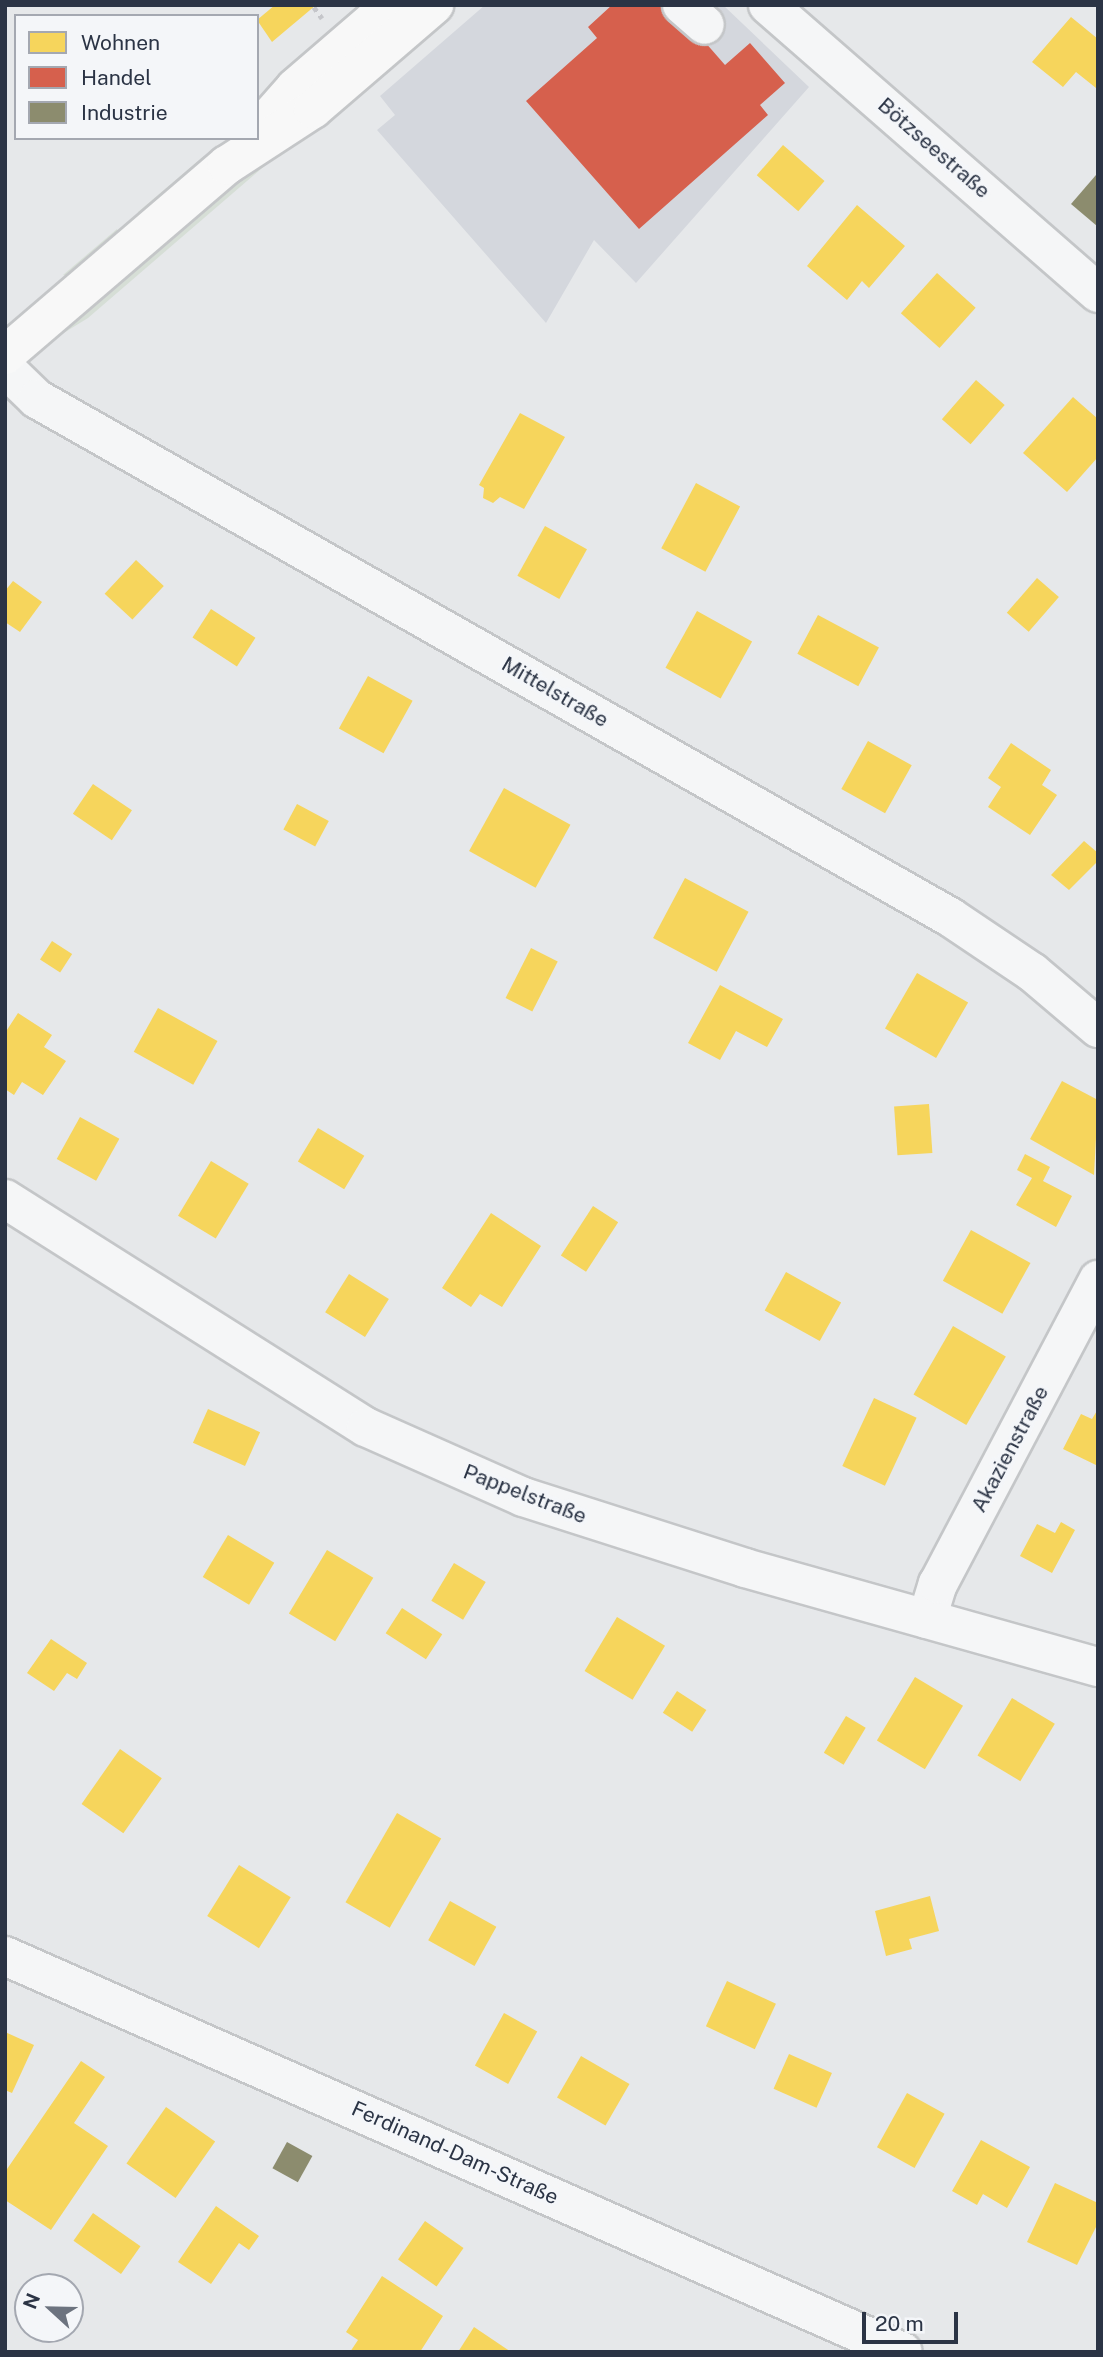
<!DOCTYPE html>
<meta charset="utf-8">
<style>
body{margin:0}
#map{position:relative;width:1103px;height:2357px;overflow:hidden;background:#e6e8ea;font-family:"Public Sans",sans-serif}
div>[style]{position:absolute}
.built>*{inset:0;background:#d4d7dd}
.green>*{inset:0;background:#d6ded6}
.homes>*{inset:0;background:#f6d55c;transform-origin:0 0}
.shops>*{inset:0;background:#d6604d}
.industry>*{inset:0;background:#8c8c6e;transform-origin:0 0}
.path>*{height:4.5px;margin-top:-2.25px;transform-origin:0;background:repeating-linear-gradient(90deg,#c5c6ca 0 5px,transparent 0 10px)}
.roads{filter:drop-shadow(2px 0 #c4c6c8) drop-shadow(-2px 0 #c4c6c8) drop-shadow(0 2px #c4c6c8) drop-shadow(0 -2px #c4c6c8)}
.minor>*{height:38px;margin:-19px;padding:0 19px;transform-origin:19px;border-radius:19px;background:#f5f6f7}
.major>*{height:38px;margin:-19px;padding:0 19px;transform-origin:19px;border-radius:19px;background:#f8f8f8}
span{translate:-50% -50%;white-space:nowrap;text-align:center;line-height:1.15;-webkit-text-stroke:7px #f4f6f9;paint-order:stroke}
.street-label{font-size:21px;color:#2b3445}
.frame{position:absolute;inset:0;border:7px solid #2b3445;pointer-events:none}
.legend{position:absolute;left:14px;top:14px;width:245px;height:126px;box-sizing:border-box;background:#f4f6f9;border:2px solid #a4a8b1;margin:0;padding:9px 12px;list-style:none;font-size:21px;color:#2b3445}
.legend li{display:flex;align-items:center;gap:14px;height:35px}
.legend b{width:35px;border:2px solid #a4a8b1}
.north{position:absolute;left:14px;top:2273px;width:70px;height:70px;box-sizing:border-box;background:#f4f6f9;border:2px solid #a4a8b1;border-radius:50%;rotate:292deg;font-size:19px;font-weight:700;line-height:28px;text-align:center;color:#2b3445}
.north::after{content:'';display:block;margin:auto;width:24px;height:32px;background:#6c737f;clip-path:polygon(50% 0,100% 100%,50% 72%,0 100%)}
.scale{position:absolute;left:862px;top:2312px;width:96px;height:32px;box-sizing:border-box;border:4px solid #2b3445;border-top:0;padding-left:9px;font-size:21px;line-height:24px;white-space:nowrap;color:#2b3445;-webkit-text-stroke:5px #f4f6f9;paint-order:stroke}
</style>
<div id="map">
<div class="built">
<i style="clip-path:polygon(485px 5px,723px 5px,809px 87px,636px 283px,594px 240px,546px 323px,377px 130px,395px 115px,380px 96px)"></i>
</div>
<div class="green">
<i style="clip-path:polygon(298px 137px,88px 318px,62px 334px,59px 331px,269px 154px)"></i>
<i style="clip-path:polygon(204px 156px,205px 162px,145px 214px,138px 212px)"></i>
<i style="clip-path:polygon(117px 229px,119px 237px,71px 277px,63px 275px)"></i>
</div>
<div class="homes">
<i style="clip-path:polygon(275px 5px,316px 5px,272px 42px,257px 20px)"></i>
<i style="clip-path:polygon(1071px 17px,1098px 39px,1096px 88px,1076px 72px,1063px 87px,1032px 62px)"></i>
<i style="left:783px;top:145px;width:55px;height:40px;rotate:41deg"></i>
<i style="clip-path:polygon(857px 205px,905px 246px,869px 288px,862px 281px,847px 300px,807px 266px)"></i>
<i style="left:937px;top:273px;width:52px;height:54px;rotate:42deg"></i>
<i style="left:976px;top:380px;width:38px;height:52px;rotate:41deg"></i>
<i style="clip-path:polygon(1073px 397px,1098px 419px,1098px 457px,1067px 492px,1023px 453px)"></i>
<i style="clip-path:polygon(520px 413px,565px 437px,524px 509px,500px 497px,493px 503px,483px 498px,484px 488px,479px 485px)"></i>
<i style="left:696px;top:483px;width:50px;height:74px;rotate:28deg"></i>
<i style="left:545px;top:526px;width:48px;height:57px;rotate:29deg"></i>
<i style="left:136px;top:560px;width:38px;height:46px;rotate:43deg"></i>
<i style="left:1037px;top:578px;width:29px;height:46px;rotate:41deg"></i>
<i style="clip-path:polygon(13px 581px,42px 602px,20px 632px,5px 622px,5px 591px)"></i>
<i style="left:211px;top:609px;width:53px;height:34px;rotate:33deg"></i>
<i style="left:697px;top:611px;width:63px;height:65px;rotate:29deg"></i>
<i style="left:818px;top:615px;width:69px;height:44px;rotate:28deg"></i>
<i style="left:368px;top:676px;width:51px;height:60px;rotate:29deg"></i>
<i style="left:868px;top:741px;width:50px;height:55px;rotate:29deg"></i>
<i style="clip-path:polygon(1011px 743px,1051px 770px,1042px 785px,1057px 795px,1030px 835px,988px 807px,1001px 787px,988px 778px)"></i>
<i style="left:93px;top:784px;width:47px;height:36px;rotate:34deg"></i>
<i style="left:504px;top:788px;width:76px;height:72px;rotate:29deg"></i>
<i style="left:297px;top:804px;width:36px;height:29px;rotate:28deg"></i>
<i style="clip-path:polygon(1084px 841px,1098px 853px,1098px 861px,1069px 890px,1051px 875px)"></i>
<i style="left:685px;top:878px;width:72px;height:68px;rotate:28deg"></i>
<i style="left:52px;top:941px;width:24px;height:22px;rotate:33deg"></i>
<i style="left:531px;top:948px;width:30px;height:56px;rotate:27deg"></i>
<i style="left:917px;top:973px;width:59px;height:64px;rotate:30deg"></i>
<i style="clip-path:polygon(720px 985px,783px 1019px,767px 1047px,736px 1031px,720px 1060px,688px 1043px)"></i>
<i style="left:158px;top:1008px;width:68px;height:50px;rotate:29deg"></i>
<i style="clip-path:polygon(18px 1013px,52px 1035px,44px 1047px,66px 1061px,43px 1095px,22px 1082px,14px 1095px,5px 1089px,5px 1033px)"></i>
<i style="clip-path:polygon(1062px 1081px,1098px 1100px,1094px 1175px,1030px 1139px)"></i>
<i style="left:929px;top:1104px;width:49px;height:35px;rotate:86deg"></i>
<i style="left:80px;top:1117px;width:45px;height:48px;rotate:29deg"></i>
<i style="left:318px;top:1128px;width:54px;height:39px;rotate:31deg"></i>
<i style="clip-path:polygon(1025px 1154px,1050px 1167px,1043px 1181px,1072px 1196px,1056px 1227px,1016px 1205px,1032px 1178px,1017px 1170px)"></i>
<i style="left:211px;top:1161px;width:44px;height:64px;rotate:31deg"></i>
<i style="left:593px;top:1206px;width:30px;height:59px;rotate:33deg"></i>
<i style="clip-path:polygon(491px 1213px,541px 1246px,502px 1307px,480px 1294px,471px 1307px,442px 1288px)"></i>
<i style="left:971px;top:1230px;width:68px;height:58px;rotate:29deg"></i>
<i style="left:786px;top:1272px;width:63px;height:44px;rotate:29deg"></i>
<i style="left:349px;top:1274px;width:47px;height:45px;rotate:32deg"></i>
<i style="left:953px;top:1326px;width:61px;height:79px;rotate:30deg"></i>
<i style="left:874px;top:1398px;width:47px;height:75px;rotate:25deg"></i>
<i style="left:208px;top:1409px;width:57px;height:37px;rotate:24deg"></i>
<i style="clip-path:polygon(1098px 1409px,1098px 1466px,1063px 1449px,1081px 1414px,1092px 1419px)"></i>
<i style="clip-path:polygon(1061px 1522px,1075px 1530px,1052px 1573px,1020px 1556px,1037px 1524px,1055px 1533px)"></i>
<i style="left:228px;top:1535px;width:54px;height:49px;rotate:31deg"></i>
<i style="left:327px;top:1550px;width:54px;height:74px;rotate:31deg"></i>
<i style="left:454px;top:1563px;width:37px;height:44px;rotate:31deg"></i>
<i style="left:402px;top:1608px;width:48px;height:30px;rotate:33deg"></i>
<i style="left:617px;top:1617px;width:56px;height:63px;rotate:31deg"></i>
<i style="clip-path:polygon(51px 1639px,87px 1663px,77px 1679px,67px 1673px,54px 1691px,27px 1673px)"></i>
<i style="left:915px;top:1677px;width:56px;height:74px;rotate:31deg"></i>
<i style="left:677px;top:1691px;width:35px;height:26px;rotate:33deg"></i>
<i style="left:1012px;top:1698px;width:50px;height:67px;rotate:31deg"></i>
<i style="left:846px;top:1716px;width:23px;height:43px;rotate:31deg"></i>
<i style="left:120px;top:1749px;width:51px;height:67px;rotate:35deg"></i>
<i style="left:397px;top:1813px;width:51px;height:103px;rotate:30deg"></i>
<i style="left:239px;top:1865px;width:61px;height:60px;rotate:32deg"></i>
<i style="clip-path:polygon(930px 1896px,939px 1931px,909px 1939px,912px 1949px,886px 1956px,875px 1911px)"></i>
<i style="left:450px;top:1901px;width:53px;height:45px;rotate:29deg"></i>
<i style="left:727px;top:1981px;width:54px;height:50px;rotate:25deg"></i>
<i style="left:504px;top:2013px;width:38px;height:60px;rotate:29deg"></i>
<i style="clip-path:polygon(5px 2032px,34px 2045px,12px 2093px,5px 2090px)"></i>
<i style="left:789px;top:2054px;width:47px;height:38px;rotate:24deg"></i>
<i style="left:581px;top:2056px;width:56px;height:48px;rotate:30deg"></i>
<i style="clip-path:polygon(81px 2061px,105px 2077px,74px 2123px,108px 2146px,51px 2230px,5px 2200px,5px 2172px)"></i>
<i style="left:907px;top:2093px;width:43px;height:62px;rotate:29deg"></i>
<i style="left:166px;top:2107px;width:60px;height:69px;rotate:35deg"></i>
<i style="clip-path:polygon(981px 2140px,1030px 2167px,1007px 2208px,983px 2194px,977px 2205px,952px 2191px)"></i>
<i style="clip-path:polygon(1055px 2183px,1098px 2203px,1098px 2223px,1077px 2265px,1027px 2242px)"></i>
<i style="clip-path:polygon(216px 2206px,259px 2236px,249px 2250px,239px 2243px,211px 2284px,178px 2262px)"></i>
<i style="left:93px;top:2213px;width:58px;height:34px;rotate:35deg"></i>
<i style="left:425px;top:2221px;width:47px;height:47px;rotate:35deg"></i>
<i style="clip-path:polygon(382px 2276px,443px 2316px,420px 2352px,350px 2352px,358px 2340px,346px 2332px)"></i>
<i style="clip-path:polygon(474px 2327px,511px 2352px,458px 2352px)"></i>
</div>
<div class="shops">
<i style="clip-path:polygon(612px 5px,660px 5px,669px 16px,676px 9px,725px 65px,750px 43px,785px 83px,760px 105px,768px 115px,639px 229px,526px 101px,597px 38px,588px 27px)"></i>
</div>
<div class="industry">
<i style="clip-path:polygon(1096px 175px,1098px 177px,1097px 226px,1071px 204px)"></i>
<i style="left:287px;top:2142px;width:29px;height:30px;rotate:29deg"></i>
</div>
<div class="path">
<i style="left:314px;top:7px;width:14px;rotate:54deg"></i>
</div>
<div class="roads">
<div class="minor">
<i style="left:682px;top:5px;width:30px;rotate:41deg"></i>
<i style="left:768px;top:5px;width:438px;rotate:41.1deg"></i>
<i style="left:5px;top:368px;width:45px;rotate:44.1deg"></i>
<i style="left:37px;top:399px;width:1050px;rotate:29.57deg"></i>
<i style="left:950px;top:917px;width:99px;rotate:33.9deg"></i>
<i style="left:1032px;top:972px;width:87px;rotate:40.3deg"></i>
<i style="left:5px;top:1199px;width:427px;rotate:32.3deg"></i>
<i style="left:366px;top:1427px;width:172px;rotate:24deg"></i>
<i style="left:523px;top:1497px;width:233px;rotate:17.7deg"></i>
<i style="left:745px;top:1568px;width:367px;rotate:15.7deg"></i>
<i style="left:927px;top:1619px;width:37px;rotate:-73deg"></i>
<i style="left:938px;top:1584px;width:344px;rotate:-62.2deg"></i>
<i style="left:5px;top:1956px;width:981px;rotate:23.8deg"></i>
</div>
<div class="major">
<i style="left:258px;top:130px;width:56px;rotate:-48.6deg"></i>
<i style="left:295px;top:88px;width:127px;rotate:-40.8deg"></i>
<i style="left:5px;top:355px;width:292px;rotate:-40.6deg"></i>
<i style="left:227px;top:165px;width:103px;rotate:-33.1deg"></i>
<i style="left:313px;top:109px;width:160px;rotate:-40.7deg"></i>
</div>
</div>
<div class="street-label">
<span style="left:934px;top:148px;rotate:41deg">Bötzseestraße</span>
<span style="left:555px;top:692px;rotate:30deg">Mittelstraße</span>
<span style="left:1010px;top:1449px;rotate:-62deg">Akazienstraße</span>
<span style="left:525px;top:1494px;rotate:21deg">Pappelstraße</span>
<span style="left:455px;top:2153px;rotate:24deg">Ferdinand-Dam-Straße</span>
</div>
<div class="frame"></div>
<ul class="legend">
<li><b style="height:19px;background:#f6d55c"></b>Wohnen</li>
<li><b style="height:19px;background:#d6604d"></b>Handel</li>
<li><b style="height:19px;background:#8c8c6e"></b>Industrie</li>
</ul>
<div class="north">N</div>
<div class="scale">20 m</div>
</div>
